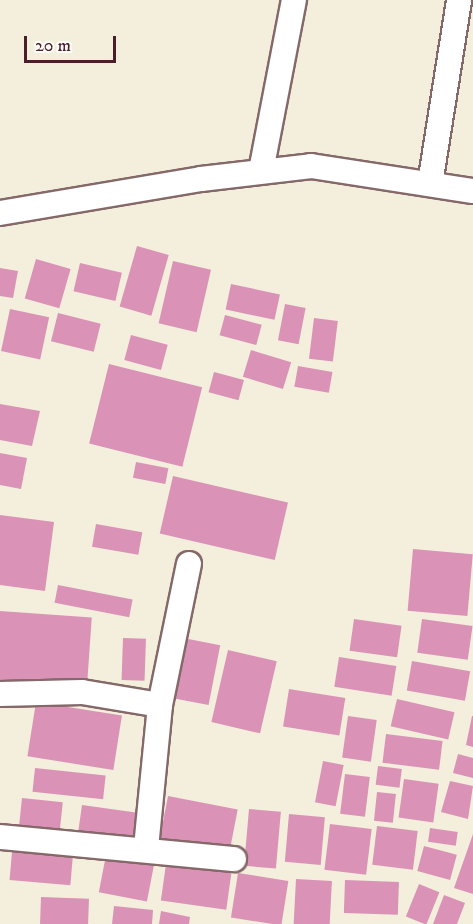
<!DOCTYPE html>
<style>
body{margin:0}
#map{position:relative;width:473px;height:924px;overflow:hidden;background:#f3efdc;font-family:"IM FELL DW Pica",serif}
div>[style]{position:absolute}
.building>*{inset:0;background:#da93b6;transform-origin:0 0}
.roads{filter:drop-shadow(2px 0 #856869) drop-shadow(-2px 0 #856869) drop-shadow(0 2px #856869) drop-shadow(0 -2px #856869)}
.minor>*{height:24px;margin:-12px;padding:0 12px;transform-origin:12px;border-radius:12px;background:#fff}
span{translate:-50% -50%;white-space:nowrap;text-align:center;line-height:1.15;-webkit-text-stroke:4.5px #fdfcf7;paint-order:stroke}
.scale{position:absolute;left:24px;top:36px;width:92px;height:27px;box-sizing:border-box;border:3px solid #4a1f2b;border-top:0;padding-left:8px;font-size:18px;line-height:21px;white-space:nowrap;color:#4a1f2b;-webkit-text-stroke:4px #fdfcf7;paint-order:stroke}
</style>
<div id="map">
<div class="building">
<i style="left:137px;top:246px;width:33px;height:63px;rotate:16deg"></i>
<i style="left:36px;top:259px;width:36px;height:41px;rotate:16deg"></i>
<i style="left:173px;top:261px;width:39px;height:64px;rotate:13deg"></i>
<i style="left:80px;top:263px;width:43px;height:29px;rotate:13deg"></i>
<i style="clip-path:polygon(0 268px,18px 271px,13px 298px,0 296px)"></i>
<i style="left:231px;top:284px;width:50px;height:26px;rotate:12deg"></i>
<i style="left:285px;top:304px;width:21px;height:37px;rotate:11deg"></i>
<i style="left:10px;top:309px;width:40px;height:43px;rotate:12deg"></i>
<i style="left:58px;top:313px;width:44px;height:29px;rotate:14deg"></i>
<i style="left:225px;top:315px;width:38px;height:21px;rotate:15deg"></i>
<i style="left:314px;top:318px;width:24px;height:41px;rotate:7deg"></i>
<i style="left:131px;top:335px;width:38px;height:26px;rotate:15deg"></i>
<i style="left:251px;top:350px;width:42px;height:28px;rotate:17deg"></i>
<i style="left:109px;top:364px;width:96px;height:82px;rotate:14deg"></i>
<i style="left:298px;top:366px;width:35px;height:21px;rotate:10deg"></i>
<i style="left:214px;top:372px;width:31px;height:21px;rotate:15deg"></i>
<i style="clip-path:polygon(0 404px,40px 411px,32px 446px,0 440px)"></i>
<i style="clip-path:polygon(0 453px,27px 458px,21px 489px,0 485px)"></i>
<i style="left:136px;top:462px;width:33px;height:16px;rotate:11deg"></i>
<i style="left:173px;top:476px;width:118px;height:59px;rotate:13deg"></i>
<i style="clip-path:polygon(0 515px,54px 522px,45px 591px,0 585px)"></i>
<i style="left:96px;top:524px;width:47px;height:23px;rotate:10deg"></i>
<i style="left:413px;top:549px;width:60px;height:62px;rotate:5deg"></i>
<i style="left:58px;top:585px;width:76px;height:18px;rotate:11deg"></i>
<i style="left:0;top:611px;width:92px;height:69px;rotate:4deg"></i>
<i style="left:354px;top:619px;width:48px;height:32px;rotate:8deg"></i>
<i style="left:422px;top:619px;width:51px;height:34px;rotate:8deg"></i>
<i style="left:178px;top:637px;width:43px;height:61px;rotate:11deg"></i>
<i style="left:123px;top:638px;width:23px;height:42px;rotate:2deg"></i>
<i style="left:228px;top:650px;width:50px;height:74px;rotate:13deg"></i>
<i style="left:339px;top:657px;width:58px;height:30px;rotate:9deg"></i>
<i style="left:412px;top:661px;width:59px;height:30px;rotate:10deg"></i>
<i style="left:289px;top:689px;width:57px;height:38px;rotate:9deg"></i>
<i style="left:397px;top:699px;width:59px;height:28px;rotate:13deg"></i>
<i style="left:36px;top:702px;width:87px;height:55px;rotate:9deg"></i>
<i style="left:348px;top:716px;width:29px;height:42px;rotate:8deg"></i>
<i style="clip-path:polygon(472px 716px,473px 716px,473px 747px,466px 745px)"></i>
<i style="left:386px;top:734px;width:57px;height:29px;rotate:7deg"></i>
<i style="clip-path:polygon(458px 754px,473px 758px,473px 778px,453px 773px)"></i>
<i style="left:323px;top:761px;width:21px;height:42px;rotate:11deg"></i>
<i style="left:378px;top:766px;width:24px;height:19px;rotate:7deg"></i>
<i style="left:35px;top:768px;width:71px;height:24px;rotate:6deg"></i>
<i style="left:345px;top:774px;width:25px;height:40px;rotate:7deg"></i>
<i style="left:404px;top:779px;width:35px;height:39px;rotate:8deg"></i>
<i style="clip-path:polygon(450px 781px,473px 786px,468px 819px,441px 812px)"></i>
<i style="left:377px;top:792px;width:19px;height:29px;rotate:6deg"></i>
<i style="left:168px;top:796px;width:71px;height:45px;rotate:11deg"></i>
<i style="left:22px;top:798px;width:41px;height:33px;rotate:6deg"></i>
<i style="left:82px;top:805px;width:58px;height:28px;rotate:8deg"></i>
<i style="left:249px;top:809px;width:32px;height:57px;rotate:5deg"></i>
<i style="left:289px;top:814px;width:36px;height:48px;rotate:5deg"></i>
<i style="left:330px;top:824px;width:42px;height:46px;rotate:7deg"></i>
<i style="left:377px;top:826px;width:41px;height:39px;rotate:7deg"></i>
<i style="left:430px;top:828px;width:28px;height:14px;rotate:8deg"></i>
<i style="clip-path:polygon(473px 834px,473px 894px,454px 888px)"></i>
<i style="left:424px;top:846px;width:34px;height:26px;rotate:15deg"></i>
<i style="left:107px;top:850px;width:49px;height:43px;rotate:11deg"></i>
<i style="left:12px;top:852px;width:61px;height:28px;rotate:5deg"></i>
<i style="left:167px;top:857px;width:66px;height:44px;rotate:8deg"></i>
<i style="left:238px;top:873px;width:51px;height:45px;rotate:9deg"></i>
<i style="left:296px;top:879px;width:36px;height:45px;rotate:3deg"></i>
<i style="left:345px;top:880px;width:54px;height:33px;rotate:2deg"></i>
<i style="left:419px;top:884px;width:22px;height:35px;rotate:22deg"></i>
<i style="clip-path:polygon(444px 895px,465px 903px,457px 924px,433px 924px)"></i>
<i style="left:41px;top:897px;width:48px;height:27px;rotate:2deg"></i>
<i style="clip-path:polygon(114px 906px,153px 910px,152px 924px,112px 924px)"></i>
<i style="clip-path:polygon(161px 911px,190px 917px,189px 924px,159px 924px)"></i>
</div>
<div class="roads">
<div class="minor">
<i style="left:261px;top:171px;width:174px;rotate:-79.1deg"></i>
<i style="left:430px;top:184px;width:186px;rotate:-81deg"></i>
<i style="left:0;top:213px;width:204px;rotate:-9.6deg"></i>
<i style="left:201px;top:179px;width:111px;rotate:-6.7deg"></i>
<i style="left:311px;top:166px;width:164px;rotate:8.8deg"></i>
<i style="left:0;top:694px;width:82px;rotate:-1.4deg"></i>
<i style="left:82px;top:692px;width:79px;rotate:9.5deg"></i>
<i style="left:0;top:837px;width:235px;rotate:5.4deg"></i>
<i style="left:146px;top:848px;width:144px;rotate:-84.4deg"></i>
<i style="left:160px;top:705px;width:144px;rotate:-78.4deg"></i>
</div>
</div>
<div class="scale">20 m</div>
</div>
